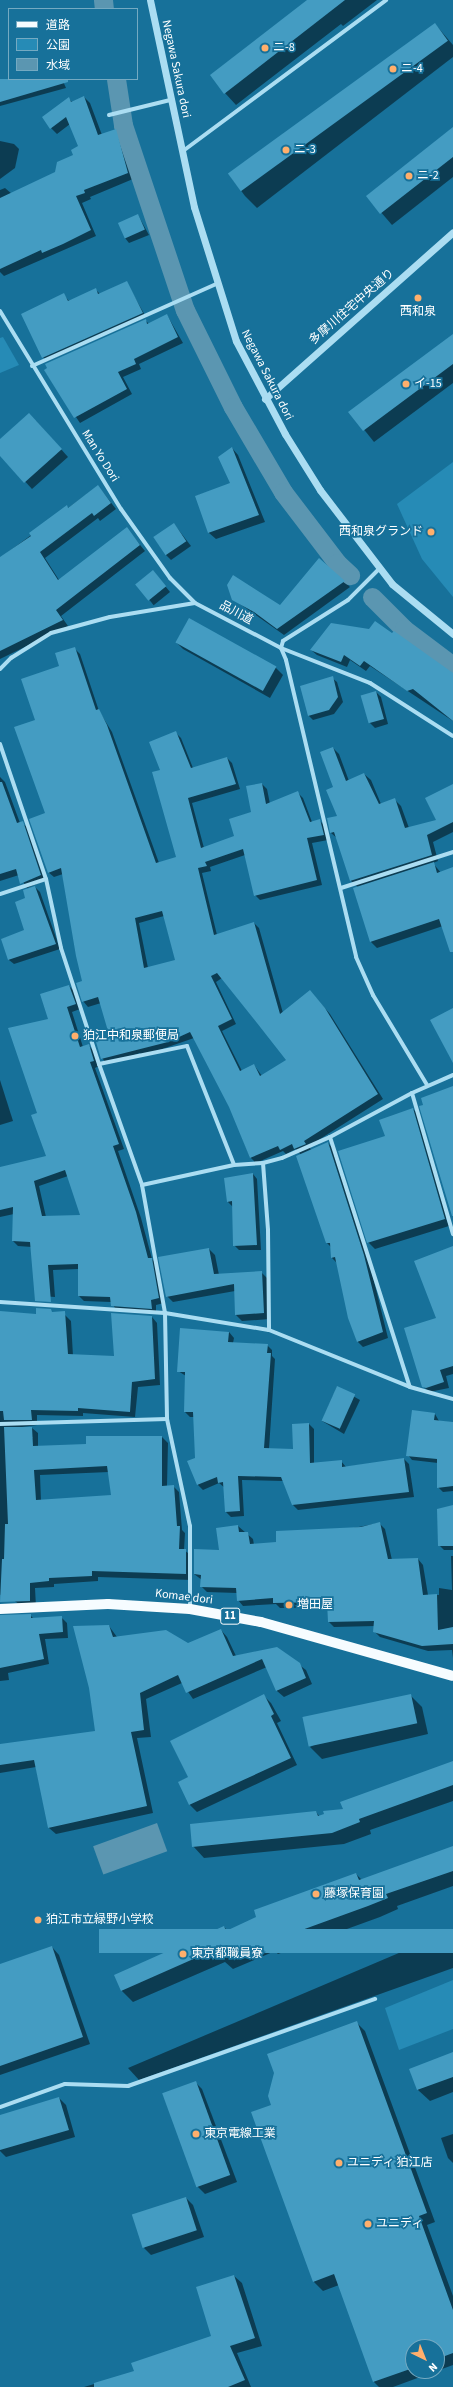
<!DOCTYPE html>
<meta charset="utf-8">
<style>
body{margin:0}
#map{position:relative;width:453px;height:2387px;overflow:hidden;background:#17719a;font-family:"Source Sans 3","Noto Sans JP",sans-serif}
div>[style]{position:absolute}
.green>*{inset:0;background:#268bb6}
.water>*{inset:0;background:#5b96b1;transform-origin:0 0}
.shadow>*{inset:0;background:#0007;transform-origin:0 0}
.canal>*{height:19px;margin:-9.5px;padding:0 9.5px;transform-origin:9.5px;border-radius:9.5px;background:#5b96b1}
.building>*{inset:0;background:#449cc2;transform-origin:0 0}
.minor>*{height:4px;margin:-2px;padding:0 2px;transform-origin:2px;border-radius:2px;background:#abddf2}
.tertiary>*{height:7px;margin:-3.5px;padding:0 3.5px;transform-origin:3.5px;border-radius:3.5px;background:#abddf2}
.primary>*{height:10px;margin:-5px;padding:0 5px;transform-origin:5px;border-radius:5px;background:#f6fcff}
.dots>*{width:11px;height:11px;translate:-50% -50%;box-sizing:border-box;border:2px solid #17719a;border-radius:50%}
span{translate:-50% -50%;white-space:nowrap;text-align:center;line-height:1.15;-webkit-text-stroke:3.5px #17719a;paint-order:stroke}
.shield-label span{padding:1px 3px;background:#17719a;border:1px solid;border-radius:3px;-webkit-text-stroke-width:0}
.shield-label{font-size:11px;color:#fff;font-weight:700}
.poi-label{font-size:12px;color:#fff}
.left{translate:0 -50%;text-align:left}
.right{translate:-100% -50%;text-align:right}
.street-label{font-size:12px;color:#fff}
.legend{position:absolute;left:8px;top:8px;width:130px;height:72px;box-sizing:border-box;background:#17719a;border:1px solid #74aac2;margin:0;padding:5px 7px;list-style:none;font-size:12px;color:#fff}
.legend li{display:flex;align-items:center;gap:8px;height:20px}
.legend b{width:20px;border:1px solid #74aac2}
.north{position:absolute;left:405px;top:2339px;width:40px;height:40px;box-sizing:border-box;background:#17719a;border:1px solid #74aac2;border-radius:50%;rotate:137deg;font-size:11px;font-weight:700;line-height:16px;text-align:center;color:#fff}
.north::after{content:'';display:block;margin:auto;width:14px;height:18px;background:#ffaf6c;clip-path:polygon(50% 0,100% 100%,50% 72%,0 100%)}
</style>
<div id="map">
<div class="green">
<i style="clip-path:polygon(3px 337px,19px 365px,0 373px,0 338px)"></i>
<i style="clip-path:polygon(453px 462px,453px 597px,422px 559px,397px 504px)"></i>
<i style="clip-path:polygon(453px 1980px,453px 2029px,399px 2050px,385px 2008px)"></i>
</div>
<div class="water">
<i style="left:157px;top:1823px;width:30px;height:68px;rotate:70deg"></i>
</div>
<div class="shadow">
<i style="clip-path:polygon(312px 0,377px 0,343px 26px,341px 24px,236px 105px,225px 93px)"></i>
<i style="clip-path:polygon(435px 24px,453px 45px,453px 57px,257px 208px,245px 196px,231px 177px)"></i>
<i style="clip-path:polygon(12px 79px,62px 79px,66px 88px,0 106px,0 82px)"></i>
<i style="clip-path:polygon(84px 97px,90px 103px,102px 135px,115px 131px,121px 137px,133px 179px,90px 197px,91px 199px,82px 203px,96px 236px,4px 276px,0 272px,0 190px,5px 188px,12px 194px,56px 173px,75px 155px,79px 146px,70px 124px,57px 134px,51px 128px,69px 99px,72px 102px)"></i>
<i style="clip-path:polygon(453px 129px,453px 177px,392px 225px,367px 196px)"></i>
<i style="clip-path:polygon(0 141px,14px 144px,19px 149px,15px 168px,0 179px)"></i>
<i style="clip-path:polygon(138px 215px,149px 235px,129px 243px,125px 238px)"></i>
<i style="clip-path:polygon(126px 282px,146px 317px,47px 361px,43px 357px,63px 294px,69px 301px,96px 290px,100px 294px)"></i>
<i style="clip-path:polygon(167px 315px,183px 343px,139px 364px,141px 369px,123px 377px,132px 394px,80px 423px,45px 371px,145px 320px,149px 324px)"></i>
<i style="clip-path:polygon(453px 335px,453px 383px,374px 442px,350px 412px)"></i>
<i style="clip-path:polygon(36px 421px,68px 457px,32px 489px,0 454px,0 441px)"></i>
<i style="clip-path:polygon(232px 448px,238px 455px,265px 522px,216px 539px,209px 533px,196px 496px,231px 484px)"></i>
<i style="clip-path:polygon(98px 486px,116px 509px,100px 521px,98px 518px,45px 558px,59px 580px,127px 529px,145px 551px,61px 616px,68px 626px,0 659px,0 558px)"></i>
<i style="clip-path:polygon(174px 524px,191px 546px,171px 560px,166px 555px)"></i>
<i style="left:153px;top:571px;width:27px;height:21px;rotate:51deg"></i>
<i style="clip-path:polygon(344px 581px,350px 587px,284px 635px,233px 599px,280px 606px)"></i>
<i style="clip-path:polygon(332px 624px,453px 675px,453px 721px,370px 666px,366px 671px,350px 660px,347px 667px,317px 655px,311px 650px)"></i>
<i style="clip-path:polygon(176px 642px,276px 668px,283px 675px,270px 698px,183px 649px)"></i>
<i style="clip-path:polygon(evenodd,75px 649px,80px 654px,99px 711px,112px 732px,159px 863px,177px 858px,161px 770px,175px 732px,181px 738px,193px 768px,227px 758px,232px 763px,240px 789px,192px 803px,204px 848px,235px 837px,252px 813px,262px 784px,267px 789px,270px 804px,298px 793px,303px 798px,312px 822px,320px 821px,325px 826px,328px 840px,312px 843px,322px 885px,260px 900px,255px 895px,245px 855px,210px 867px,211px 871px,202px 873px,217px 935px,254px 923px,259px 928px,283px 1013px,310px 991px,330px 1014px,383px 1099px,309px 1146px,311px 1150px,328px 1143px,333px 1148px,369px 1261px,388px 1338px,363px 1347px,357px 1341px,337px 1263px,332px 1258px,332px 1248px,327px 1243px,301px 1155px,296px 1149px,286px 1154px,283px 1151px,256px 1163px,250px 1157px,230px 1107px,194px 1038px,142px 1056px,140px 1053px,107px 1064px,102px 1058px,112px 1038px,101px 1003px,88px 1007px,83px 1001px,84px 981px,63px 874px,54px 877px,48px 872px,46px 814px,36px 720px,60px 667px,75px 649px,164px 916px,176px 961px,148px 968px,139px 923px,164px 916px,75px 649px,222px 978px,288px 1061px,262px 1076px,254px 1065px,242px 1071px,222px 1031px,236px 1024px,216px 982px,222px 978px)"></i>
<i style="clip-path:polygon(332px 678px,337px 682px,343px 702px,334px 714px,313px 720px,308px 715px)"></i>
<i style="clip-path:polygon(376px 692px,381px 697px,388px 724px,375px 728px,370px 723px)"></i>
<i style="clip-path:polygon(333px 748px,339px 754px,349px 781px,364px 774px,371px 780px,381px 804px,394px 799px,401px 806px,409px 828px,438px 821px,453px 785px,453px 832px,433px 842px,438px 861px,433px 863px,441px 873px,453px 869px,453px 932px,443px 926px,377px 948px,371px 942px,354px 889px,358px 887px,351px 881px,338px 839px,331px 833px,339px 816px,334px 788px)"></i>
<i style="clip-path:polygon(0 777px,5px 782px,20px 823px,28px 827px,46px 880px,27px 888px,19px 875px,0 881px)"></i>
<i style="clip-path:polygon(35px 887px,40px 892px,60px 949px,14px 964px,9px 960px,2px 939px,25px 931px,26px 899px)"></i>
<i style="clip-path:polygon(evenodd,69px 986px,74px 991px,80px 1009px,72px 1012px,83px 1047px,89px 1046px,94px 1051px,99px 1066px,95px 1068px,124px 1149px,118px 1151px,141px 1218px,152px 1259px,157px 1264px,164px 1303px,156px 1305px,156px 1313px,117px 1311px,111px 1302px,84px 1301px,79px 1296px,79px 1269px,53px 1270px,55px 1297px,41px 1296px,32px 1247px,18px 1246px,13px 1241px,14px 1214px,0 1217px,0 1168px,47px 1157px,38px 1114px,49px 1020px,69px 986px,68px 1176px,81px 1216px,46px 1217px,39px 1186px,68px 1176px)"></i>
<i style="clip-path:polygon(0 1080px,13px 1121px,0 1125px)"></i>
<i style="clip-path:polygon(413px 1109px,420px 1116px,449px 1216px,446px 1218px,449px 1226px,375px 1249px,368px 1242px,386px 1136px)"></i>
<i style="clip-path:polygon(253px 1174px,257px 1179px,261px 1250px,239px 1250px,234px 1245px,233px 1207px,228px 1202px,225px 1179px)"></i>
<i style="clip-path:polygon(209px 1249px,215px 1255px,219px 1275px,261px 1272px,267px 1278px,270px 1319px,242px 1321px,236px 1315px,235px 1291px,173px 1302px,167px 1296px)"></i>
<i style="clip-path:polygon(453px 1251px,453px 1374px,446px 1376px,449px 1388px,429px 1392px,423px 1386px)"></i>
<i style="clip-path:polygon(evenodd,65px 1315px,71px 1321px,73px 1356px,115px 1357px,152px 1317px,157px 1323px,160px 1385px,138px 1387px,135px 1417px,83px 1413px,83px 1416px,37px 1415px,37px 1425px,22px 1427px,32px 1428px,38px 1433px,38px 1447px,87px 1445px,162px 1437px,168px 1443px,167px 1486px,173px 1486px,179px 1492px,182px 1530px,185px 1533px,184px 1550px,192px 1556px,192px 1580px,98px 1577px,98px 1581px,54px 1584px,54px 1587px,35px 1588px,36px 1607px,23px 1607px,5px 1594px,0 1595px,0 1316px,65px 1315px,109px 1472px,112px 1496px,41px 1501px,40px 1475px,109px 1472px)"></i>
<i style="clip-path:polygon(229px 1332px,234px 1338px,233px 1343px,267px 1345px,272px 1350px,272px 1356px,275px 1359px,269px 1449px,294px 1450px,309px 1424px,314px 1429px,314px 1464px,341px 1461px,346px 1467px,404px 1459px,409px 1464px,414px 1497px,298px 1510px,293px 1505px,283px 1481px,242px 1480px,244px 1516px,231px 1517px,226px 1512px,225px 1488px,219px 1483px,203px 1490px,198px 1485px,194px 1417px,190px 1417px,185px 1412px,186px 1376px,178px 1371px)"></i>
<i style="clip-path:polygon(337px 1387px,360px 1400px,344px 1434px,322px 1421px)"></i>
<i style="clip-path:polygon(435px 1414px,439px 1421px,453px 1423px,453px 1491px,443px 1492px,438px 1487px,438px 1463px,412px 1460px,408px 1455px)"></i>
<i style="clip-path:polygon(453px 1506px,453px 1550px,444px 1550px,439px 1545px)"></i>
<i style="clip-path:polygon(379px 1523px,385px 1529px,392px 1560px,418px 1559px,423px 1565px,428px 1595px,439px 1595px,439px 1588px,452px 1590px,451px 1556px,453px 1556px,453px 1658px,452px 1650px,428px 1651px,380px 1637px,374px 1631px,375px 1626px,334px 1627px,329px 1622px,329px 1607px,280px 1608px,276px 1604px,243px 1606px,238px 1600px,237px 1593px,207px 1592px,201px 1586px,202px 1580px,194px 1574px,194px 1550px,220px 1551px,238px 1526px,253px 1539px,254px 1545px,277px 1543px)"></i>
<i style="clip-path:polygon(30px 1615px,34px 1619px,61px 1617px,67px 1623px,68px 1638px,45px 1639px,49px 1664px,8px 1673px,9px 1680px,0 1681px,0 1629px)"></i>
<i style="clip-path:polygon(109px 1626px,117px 1637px,188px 1645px,221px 1630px,227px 1637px,236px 1656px,277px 1648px,306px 1670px,312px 1684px,284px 1697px,277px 1691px,267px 1667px,193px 1699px,182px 1683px,146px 1699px,151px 1737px,137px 1738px,153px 1813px,56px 1834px,49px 1828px,36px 1767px,0 1773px,0 1747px,96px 1732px)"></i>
<i style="clip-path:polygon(410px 1695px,422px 1707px,428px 1734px,322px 1759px,310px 1747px)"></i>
<i style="clip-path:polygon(264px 1696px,271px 1703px,281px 1721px,277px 1723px,297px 1765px,197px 1812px,190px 1805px,179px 1782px,189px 1777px)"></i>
<i style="clip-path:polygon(453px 1762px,453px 1801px,370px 1830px,371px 1834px,344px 1844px,204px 1858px,193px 1846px,316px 1812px,320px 1817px,344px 1809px)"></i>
<i style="clip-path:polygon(453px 1847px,453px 1886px,397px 1906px,398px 1909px,380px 1917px,278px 1954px,275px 1951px,233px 1969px,225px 1962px,133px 2002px,121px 1990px,224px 1927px,228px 1931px,356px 1874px,362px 1880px)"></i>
<i style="clip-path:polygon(453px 1930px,453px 1968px,139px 2080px,128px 2068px)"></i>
<i style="clip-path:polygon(52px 1947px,59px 1955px,90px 2044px,0 2075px,0 1966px)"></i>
<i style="clip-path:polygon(evenodd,356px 2022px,365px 2031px,435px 2222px,427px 2225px,453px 2296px,453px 2365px,393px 2387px,379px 2387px,374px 2382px,339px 2285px,323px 2291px,314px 2282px,272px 2106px,356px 2022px,413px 2347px,437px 2347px,437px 2371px,413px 2371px,413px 2347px)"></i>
<i style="clip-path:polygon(453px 2054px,453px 2092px,430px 2101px,418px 2090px,411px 2069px)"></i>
<i style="clip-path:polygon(195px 2082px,202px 2089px,237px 2182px,205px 2194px,198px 2187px)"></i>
<i style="clip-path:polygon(59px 2098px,66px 2105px,75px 2137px,6px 2157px,0 2151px,0 2116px)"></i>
<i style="clip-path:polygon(453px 2134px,453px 2163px,448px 2158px,441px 2138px)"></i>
<i style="clip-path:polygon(186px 2198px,193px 2205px,204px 2237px,151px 2255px,144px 2248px)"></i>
<i style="clip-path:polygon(234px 2276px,242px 2283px,262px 2346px,237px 2353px,251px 2387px,84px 2387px,135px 2372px,213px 2337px)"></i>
</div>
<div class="canal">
<i style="left:103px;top:0;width:9px;rotate:84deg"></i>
<i style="left:116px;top:79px;width:47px;rotate:81.3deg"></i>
<i style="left:123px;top:125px;width:195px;rotate:71.5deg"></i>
<i style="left:185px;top:310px;width:108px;rotate:63.7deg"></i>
<i style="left:233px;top:407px;width:99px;rotate:59.5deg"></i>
<i style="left:283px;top:492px;width:89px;rotate:52.7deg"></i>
<i style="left:337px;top:563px;width:18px;rotate:43deg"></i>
<i style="left:372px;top:597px;width:45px;rotate:45deg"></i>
<i style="left:404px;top:629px;width:61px;rotate:37.1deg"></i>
</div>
<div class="building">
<i style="clip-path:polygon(307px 0,345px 0,224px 94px,210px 75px)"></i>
<i style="left:435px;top:23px;width:22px;height:256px;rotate:54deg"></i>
<i style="clip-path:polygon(0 79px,68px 79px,68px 82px,0 102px)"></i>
<i style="clip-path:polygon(84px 96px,98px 135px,116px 129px,128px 173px,84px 190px,85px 193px,76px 196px,91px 230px,63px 244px,42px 253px,41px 250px,0 269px,0 198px,55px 172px,57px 162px,73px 155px,71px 150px,78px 146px,66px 117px,50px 129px,42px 117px,69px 97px,71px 102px)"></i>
<i style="clip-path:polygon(453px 127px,453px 157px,380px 214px,366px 196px)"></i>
<i style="left:138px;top:214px;width:17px;height:22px;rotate:66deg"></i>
<i style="clip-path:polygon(127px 281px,143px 313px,42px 358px,21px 314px,64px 293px,68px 301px,96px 288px,98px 294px)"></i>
<i style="clip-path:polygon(167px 314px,178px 337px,134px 359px,136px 364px,118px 372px,127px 389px,74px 418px,44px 370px,47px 368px,45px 364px,146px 319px,147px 324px)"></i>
<i style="clip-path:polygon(453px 334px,453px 364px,363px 431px,348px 412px)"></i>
<i style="clip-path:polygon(29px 413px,62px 449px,24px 483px,0 456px,0 439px)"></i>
<i style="clip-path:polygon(232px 447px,259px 515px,208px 533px,195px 496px,230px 483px,218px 457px)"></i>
<i style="clip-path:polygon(98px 485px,111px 503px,94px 516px,92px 513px,40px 552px,58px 580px,127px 527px,140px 545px,56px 610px,63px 620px,0 651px,0 557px,31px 536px,29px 533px,67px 505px,68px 508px)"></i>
<i style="left:174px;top:523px;width:22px;height:25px;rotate:56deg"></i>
<i style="clip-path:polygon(319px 558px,345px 581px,277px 629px,254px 612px,232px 600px,227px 585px,233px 575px,280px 605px)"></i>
<i style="left:153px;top:570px;width:21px;height:23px;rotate:51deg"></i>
<i style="left:189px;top:618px;width:100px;height:28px;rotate:29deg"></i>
<i style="clip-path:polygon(375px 621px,392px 633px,394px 631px,453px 673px,453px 721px,413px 689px,407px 691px,364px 661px,360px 666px,344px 655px,341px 662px,310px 650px,331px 623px,369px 629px)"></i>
<i style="clip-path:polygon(evenodd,75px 647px,96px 710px,99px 709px,107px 725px,156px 863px,176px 857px,152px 772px,160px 770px,149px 742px,176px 731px,191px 768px,227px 757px,236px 784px,188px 798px,201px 848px,234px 836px,229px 819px,251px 812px,246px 786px,262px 783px,266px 804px,298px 791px,310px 822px,320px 819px,324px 835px,307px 838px,317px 880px,254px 896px,243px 849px,205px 862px,207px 866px,198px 868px,214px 935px,254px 922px,280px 1014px,310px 990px,325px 1008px,378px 1094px,304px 1141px,306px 1144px,294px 1149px,292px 1144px,280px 1150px,278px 1146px,250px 1158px,229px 1107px,190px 1032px,168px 1042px,101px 1059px,96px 1042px,110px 1038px,98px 997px,82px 1002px,76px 983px,82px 981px,76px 956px,61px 868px,48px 873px,29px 819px,45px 813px,14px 727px,35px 720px,21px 679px,59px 666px,55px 653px,75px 647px,162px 911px,175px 960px,144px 968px,135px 918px,162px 911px,75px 647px,217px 973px,257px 1023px,286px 1060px,260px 1076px,254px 1064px,240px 1071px,218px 1026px,232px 1019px,211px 976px,217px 973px)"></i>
<i style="clip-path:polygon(333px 676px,338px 697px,329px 710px,308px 716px,300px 686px)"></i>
<i style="left:376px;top:691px;width:29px;height:16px;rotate:74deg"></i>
<i style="clip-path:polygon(333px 747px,346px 781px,364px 773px,379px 804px,395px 798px,405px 828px,436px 820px,425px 798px,453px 784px,453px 822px,427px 835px,432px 855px,350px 881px,334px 832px,330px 833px,327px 818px,337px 816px,326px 790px,333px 787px,320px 752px)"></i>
<i style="clip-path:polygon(0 782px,2px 782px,17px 823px,23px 821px,41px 875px,20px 884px,16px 869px,0 874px)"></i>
<i style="clip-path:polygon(434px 862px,437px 873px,453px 867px,453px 952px,450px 952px,439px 919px,370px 942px,353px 888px)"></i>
<i style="clip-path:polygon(35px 886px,56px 944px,8px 960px,1px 939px,24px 930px,15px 902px,25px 898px,23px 890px)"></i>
<i style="clip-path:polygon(evenodd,69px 985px,76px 1004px,67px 1007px,80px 1047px,89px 1044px,94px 1061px,90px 1062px,119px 1144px,113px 1146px,136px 1212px,148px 1258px,152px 1258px,159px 1298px,151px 1300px,152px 1309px,111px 1306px,110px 1297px,78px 1296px,78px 1264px,48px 1265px,51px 1302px,35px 1301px,30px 1242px,12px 1241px,13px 1207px,0 1210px,0 1167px,46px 1156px,31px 1115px,37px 1113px,8px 1028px,48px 1019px,40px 994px,69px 985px,65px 1170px,80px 1215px,42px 1216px,34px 1181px,65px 1170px)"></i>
<i style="clip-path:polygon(453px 1008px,453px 1063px,430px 1020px)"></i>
<i style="clip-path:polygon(453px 1086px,453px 1216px,452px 1216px,419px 1106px,423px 1105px,421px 1098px)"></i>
<i style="clip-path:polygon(413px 1108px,445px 1219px,367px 1243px,338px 1151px,385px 1136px,379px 1120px)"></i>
<i style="clip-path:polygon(328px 1142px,364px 1255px,383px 1332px,357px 1342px,348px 1318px,335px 1257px,331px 1258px,330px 1243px,326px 1243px,296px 1156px)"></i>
<i style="clip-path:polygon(253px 1173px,257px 1245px,233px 1246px,232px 1201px,227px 1202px,224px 1178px)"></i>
<i style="clip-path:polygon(453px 1246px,453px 1366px,440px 1370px,444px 1382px,426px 1388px,422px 1387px,404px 1328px,436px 1318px,414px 1261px)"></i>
<i style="clip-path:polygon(209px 1248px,214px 1274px,262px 1271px,264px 1313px,235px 1315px,234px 1284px,166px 1297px,158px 1257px)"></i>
<i style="clip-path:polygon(36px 1308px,51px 1309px,52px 1312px,65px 1311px,68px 1354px,114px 1356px,111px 1313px,152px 1316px,155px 1379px,132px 1382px,130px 1412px,78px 1408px,78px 1411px,31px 1410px,32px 1420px,4px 1420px,3px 1411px,0 1411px,0 1311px,36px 1314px)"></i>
<i style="clip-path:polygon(180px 1328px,229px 1332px,228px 1342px,268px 1344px,267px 1353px,271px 1353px,264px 1448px,293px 1449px,292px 1424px,309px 1423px,310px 1463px,342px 1460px,342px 1467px,404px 1458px,409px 1492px,292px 1505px,281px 1477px,238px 1476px,240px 1511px,225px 1512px,223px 1482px,218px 1483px,217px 1477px,197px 1485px,187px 1461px,195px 1458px,193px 1412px,184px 1412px,185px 1372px,177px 1372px)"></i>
<i style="left:337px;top:1386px;width:20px;height:38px;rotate:24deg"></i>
<i style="clip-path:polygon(412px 1410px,435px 1413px,434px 1420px,453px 1422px,453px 1486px,437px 1488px,437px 1459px,406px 1456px)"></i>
<i style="clip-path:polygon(evenodd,4px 1427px,32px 1427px,33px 1446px,86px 1444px,86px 1436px,162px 1436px,162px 1486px,174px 1485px,177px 1526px,180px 1526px,179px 1549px,186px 1549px,186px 1574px,92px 1571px,92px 1576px,49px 1578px,49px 1581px,30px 1583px,30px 1601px,0 1602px,2px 1559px,4px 1559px,5px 1524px,8px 1524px,4px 1427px,107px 1466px,111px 1495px,36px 1500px,34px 1470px,107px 1466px)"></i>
<i style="clip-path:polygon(453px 1505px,453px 1546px,438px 1546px,437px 1509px)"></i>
<i style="clip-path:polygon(380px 1522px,388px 1559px,418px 1558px,423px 1595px,437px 1594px,438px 1630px,453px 1627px,453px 1644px,422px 1646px,373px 1632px,374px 1621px,328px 1622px,327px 1602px,273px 1603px,273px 1598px,237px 1601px,236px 1588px,200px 1587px,201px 1575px,194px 1574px,194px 1549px,219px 1550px,216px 1528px,238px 1525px,239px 1532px,248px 1532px,250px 1544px,276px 1542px,276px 1531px,361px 1527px)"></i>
<i style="clip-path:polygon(31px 1614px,31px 1618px,62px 1616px,63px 1632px,39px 1634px,44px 1659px,0 1668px,0 1615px)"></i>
<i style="clip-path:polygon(109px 1625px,113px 1637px,166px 1630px,188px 1643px,221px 1629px,233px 1656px,277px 1647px,300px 1663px,306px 1678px,276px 1691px,262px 1659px,186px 1693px,178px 1675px,140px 1693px,144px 1730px,131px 1732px,147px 1806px,48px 1828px,34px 1760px,0 1765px,0 1744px,95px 1731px,89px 1688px,73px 1626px)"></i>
<i style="clip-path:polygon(264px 1694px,274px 1714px,271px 1716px,291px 1758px,189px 1805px,178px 1782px,188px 1777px,170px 1741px)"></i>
<i style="left:411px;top:1694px;width:30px;height:111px;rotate:78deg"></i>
<i style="clip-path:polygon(453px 1761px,453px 1785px,359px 1819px,360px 1822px,332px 1833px,192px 1847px,190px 1824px,316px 1811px,318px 1816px,324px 1814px,323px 1811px,343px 1809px,340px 1802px)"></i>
<i style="clip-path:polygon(453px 1846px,453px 1871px,386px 1894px,388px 1898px,368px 1906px,266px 1943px,264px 1939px,220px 1958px,216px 1949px,121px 1991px,114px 1975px,224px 1926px,226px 1931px,256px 1917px,254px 1910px,356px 1873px,359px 1880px)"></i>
<i style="left:453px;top:1929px;width:24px;height:354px;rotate:90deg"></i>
<i style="clip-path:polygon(52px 1946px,83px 2037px,0 2066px,0 1964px)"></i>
<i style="clip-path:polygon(357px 2021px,427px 2213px,419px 2216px,453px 2310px,453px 2353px,437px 2359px,437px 2347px,413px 2347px,413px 2368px,373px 2382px,334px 2274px,313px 2282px,251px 2112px,271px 2105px,268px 2096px,274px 2073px,267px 2054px)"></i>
<i style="clip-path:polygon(453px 2052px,453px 2077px,417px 2090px,409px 2069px)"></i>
<i style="left:196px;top:2081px;width:100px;height:36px;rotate:70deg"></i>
<i style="clip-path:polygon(59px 2097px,69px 2130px,0 2150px,0 2115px)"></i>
<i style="left:186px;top:2197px;width:35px;height:57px;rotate:72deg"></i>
<i style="clip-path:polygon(234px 2275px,255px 2338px,230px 2346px,245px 2380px,228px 2387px,94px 2387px,94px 2383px,134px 2371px,131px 2363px,211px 2336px,196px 2287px)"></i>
</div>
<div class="minor">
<i style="left:109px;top:115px;width:63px;rotate:-13.8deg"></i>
<i style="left:183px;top:151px;width:253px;rotate:-36.6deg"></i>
<i style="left:0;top:311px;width:232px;rotate:58.6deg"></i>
<i style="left:121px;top:509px;width:85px;rotate:54.6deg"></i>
<i style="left:170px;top:578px;width:35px;rotate:45deg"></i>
<i style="left:32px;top:366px;width:201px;rotate:-24deg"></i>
<i style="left:379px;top:569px;width:44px;rotate:135deg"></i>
<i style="left:348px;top:600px;width:77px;rotate:147.8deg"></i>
<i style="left:283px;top:641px;width:7px;rotate:106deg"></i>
<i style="left:281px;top:648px;width:13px;rotate:67deg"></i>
<i style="left:286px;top:660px;width:305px;rotate:76.7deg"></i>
<i style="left:356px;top:957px;width:42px;rotate:65.9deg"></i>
<i style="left:373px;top:995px;width:105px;rotate:59deg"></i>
<i style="left:0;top:669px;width:16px;rotate:-45deg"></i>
<i style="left:11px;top:658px;width:47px;rotate:-32deg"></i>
<i style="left:51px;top:633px;width:61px;rotate:-15.2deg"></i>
<i style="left:110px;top:617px;width:86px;rotate:-9.4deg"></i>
<i style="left:195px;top:603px;width:97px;rotate:27.6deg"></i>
<i style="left:281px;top:648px;width:96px;rotate:21.5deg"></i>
<i style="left:370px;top:683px;width:98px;rotate:32.6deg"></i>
<i style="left:0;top:744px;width:143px;rotate:71.2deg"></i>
<i style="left:46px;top:879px;width:71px;rotate:77.7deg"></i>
<i style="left:61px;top:948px;width:122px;rotate:71.9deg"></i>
<i style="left:99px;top:1064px;width:128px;rotate:70.4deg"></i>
<i style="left:142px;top:1185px;width:130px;rotate:79.8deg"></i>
<i style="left:165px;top:1313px;width:106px;rotate:88.9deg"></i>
<i style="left:167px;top:1419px;width:109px;rotate:77.9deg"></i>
<i style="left:190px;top:1526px;width:83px;rotate:90deg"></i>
<i style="left:341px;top:888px;width:118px;rotate:-17.8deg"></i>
<i style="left:0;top:894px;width:48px;rotate:-18.1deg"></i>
<i style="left:99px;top:1064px;width:90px;rotate:-11.6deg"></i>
<i style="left:187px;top:1046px;width:128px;rotate:68.4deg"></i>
<i style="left:412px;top:1093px;width:147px;rotate:73.8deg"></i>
<i style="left:330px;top:1137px;width:262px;rotate:72.3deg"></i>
<i style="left:263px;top:1163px;width:67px;rotate:85.7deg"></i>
<i style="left:268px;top:1230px;width:100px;rotate:89.4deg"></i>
<i style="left:269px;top:1330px;width:152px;rotate:22deg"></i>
<i style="left:410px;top:1387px;width:45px;rotate:15.6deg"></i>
<i style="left:142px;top:1185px;width:94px;rotate:-12.3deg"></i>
<i style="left:234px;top:1165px;width:29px;rotate:-4deg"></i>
<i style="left:263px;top:1163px;width:20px;rotate:-15deg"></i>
<i style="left:282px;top:1158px;width:52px;rotate:-23.6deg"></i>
<i style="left:330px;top:1137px;width:93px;rotate:-28.2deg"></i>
<i style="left:412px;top:1093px;width:45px;rotate:-23.7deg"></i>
<i style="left:0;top:1302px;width:165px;rotate:3.8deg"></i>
<i style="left:165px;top:1313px;width:105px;rotate:9.3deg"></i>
<i style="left:0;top:1424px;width:167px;rotate:-1.7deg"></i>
<i style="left:0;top:2107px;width:69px;rotate:-19.5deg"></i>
<i style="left:65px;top:2084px;width:63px;rotate:1.8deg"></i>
<i style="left:128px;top:2086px;width:262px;rotate:-19.4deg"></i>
</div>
<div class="tertiary">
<i style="left:150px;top:0;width:212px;rotate:78deg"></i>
<i style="left:194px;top:207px;width:140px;rotate:72.6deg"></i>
<i style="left:236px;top:341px;width:105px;rotate:62.2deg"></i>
<i style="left:285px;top:434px;width:66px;rotate:58deg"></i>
<i style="left:320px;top:490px;width:118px;rotate:52.5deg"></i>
<i style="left:392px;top:584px;width:79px;rotate:39.3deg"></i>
<i style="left:265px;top:399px;width:251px;rotate:-41.6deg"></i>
</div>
<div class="primary">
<i style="left:0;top:1609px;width:108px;rotate:-2.7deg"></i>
<i style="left:108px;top:1604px;width:82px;rotate:3.5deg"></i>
<i style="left:190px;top:1609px;width:72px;rotate:10.4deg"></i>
<i style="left:261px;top:1622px;width:199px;rotate:15.7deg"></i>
</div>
<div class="dots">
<i style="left:265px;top:48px;background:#ffaf6c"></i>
<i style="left:393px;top:69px;background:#ffaf6c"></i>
<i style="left:286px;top:150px;background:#ffaf6c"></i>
<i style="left:409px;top:176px;background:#ffaf6c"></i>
<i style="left:418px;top:298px;background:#ffaf6c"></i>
<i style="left:406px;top:384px;background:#ffaf6c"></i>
<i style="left:431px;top:532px;background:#ffaf6c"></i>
<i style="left:75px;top:1036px;background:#ffaf6c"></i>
<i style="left:289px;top:1605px;background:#ffaf6c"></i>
<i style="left:316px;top:1894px;background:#ffaf6c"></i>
<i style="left:38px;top:1920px;background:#ffaf6c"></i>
<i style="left:183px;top:1954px;background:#ffaf6c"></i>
<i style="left:196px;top:2134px;background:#ffaf6c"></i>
<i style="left:339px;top:2163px;background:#ffaf6c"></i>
<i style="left:368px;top:2224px;background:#ffaf6c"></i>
</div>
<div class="shield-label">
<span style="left:230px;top:1616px">11</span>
</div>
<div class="poi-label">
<span class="left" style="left:273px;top:48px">ニ-8</span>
<span class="left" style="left:401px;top:69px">ニ-4</span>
<span class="left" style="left:294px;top:150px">ニ-3</span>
<span class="left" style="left:417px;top:176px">ニ-2</span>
<span style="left:418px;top:312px">西和泉</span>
<span class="left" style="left:414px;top:384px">イ-15</span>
<span class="right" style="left:423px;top:532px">西和泉グランド</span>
<span class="left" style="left:83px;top:1036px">狛江中和泉郵便局</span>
<span class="left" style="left:297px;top:1605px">増田屋</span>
<span class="left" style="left:324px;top:1894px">藤塚保育園</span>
<span class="left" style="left:46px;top:1920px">狛江市立緑野小学校</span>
<span class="left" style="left:191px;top:1954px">東京都職員寮</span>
<span class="left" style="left:204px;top:2134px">東京電線工業</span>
<span class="left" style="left:347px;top:2163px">ユニディ 狛江店</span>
<span class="left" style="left:376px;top:2224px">ユニディ</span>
</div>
<div class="street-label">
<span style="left:176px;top:69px;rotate:78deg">Negawa Sakura dori</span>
<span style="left:352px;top:307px;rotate:-41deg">多摩川住宅中央通り</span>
<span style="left:267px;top:375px;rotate:63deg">Negawa Sakura dori</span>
<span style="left:100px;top:456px;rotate:58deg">Man Yo Dori</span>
<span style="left:236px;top:613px;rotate:28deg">品川道</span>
<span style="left:184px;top:1597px;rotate:7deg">Komae dori</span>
</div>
<ul class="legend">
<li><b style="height:5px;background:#f6fcff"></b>道路</li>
<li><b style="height:11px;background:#268bb6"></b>公園</li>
<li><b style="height:11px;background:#5b96b1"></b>水域</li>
</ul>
<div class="north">N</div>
</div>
